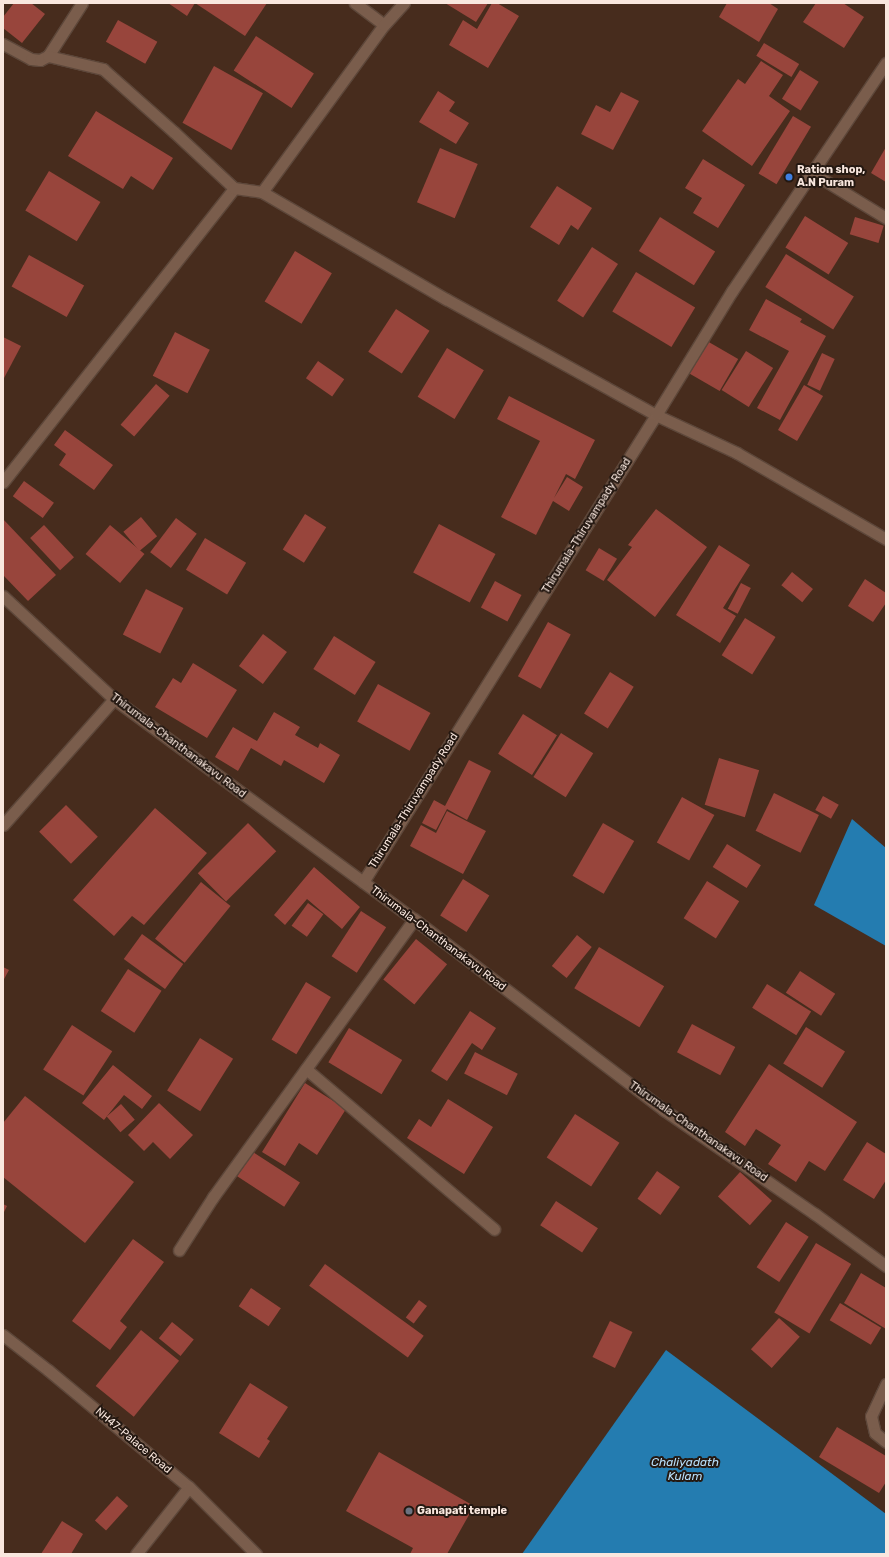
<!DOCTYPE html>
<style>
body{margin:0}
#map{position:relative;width:889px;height:1557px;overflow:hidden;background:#472c1d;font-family:Rubik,sans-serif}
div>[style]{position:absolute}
.water>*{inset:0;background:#247cb0}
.building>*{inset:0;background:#98453c;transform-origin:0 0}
.roads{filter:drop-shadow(1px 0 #5d473a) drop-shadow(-1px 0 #5d473a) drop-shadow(0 1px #5d473a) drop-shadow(0 -1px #5d473a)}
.minor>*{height:11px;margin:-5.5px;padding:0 5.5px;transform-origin:5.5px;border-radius:5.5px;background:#7a5d4c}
.secondary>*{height:11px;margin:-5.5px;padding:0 5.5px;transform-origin:5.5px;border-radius:5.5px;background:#7a5d4c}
.dots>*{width:11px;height:11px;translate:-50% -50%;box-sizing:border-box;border:2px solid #241811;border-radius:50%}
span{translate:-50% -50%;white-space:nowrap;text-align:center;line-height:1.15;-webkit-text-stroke:4px #241811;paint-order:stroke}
.poi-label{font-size:11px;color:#f9e7de;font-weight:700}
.left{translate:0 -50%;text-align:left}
.street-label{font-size:11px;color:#f9e7de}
.water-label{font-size:12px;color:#b7dffb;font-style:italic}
.frame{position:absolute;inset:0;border:4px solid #f9e7de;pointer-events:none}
</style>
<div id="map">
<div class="water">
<i style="clip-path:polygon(852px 819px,886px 848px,886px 946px,814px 905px)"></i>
<i style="clip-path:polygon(666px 1350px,886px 1514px,886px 1554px,522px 1554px)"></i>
</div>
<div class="building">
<i style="clip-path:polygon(14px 3px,31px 3px,45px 14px,22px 43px,3px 28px,3px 17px)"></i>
<i style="clip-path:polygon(168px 3px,195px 3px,187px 16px)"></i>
<i style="clip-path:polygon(195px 3px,267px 3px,245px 36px)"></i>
<i style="clip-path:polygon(445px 3px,488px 3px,476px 22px)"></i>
<i style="clip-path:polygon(492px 3px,497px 3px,519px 16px,488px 68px,449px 45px,463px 20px,477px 29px)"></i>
<i style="clip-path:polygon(727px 3px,769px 3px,778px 9px,759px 42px,719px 17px)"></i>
<i style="clip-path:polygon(816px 3px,843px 3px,864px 17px,844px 48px,803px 22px)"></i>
<i style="left:118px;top:20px;width:45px;height:25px;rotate:29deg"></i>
<i style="left:256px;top:36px;width:69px;height:41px;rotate:33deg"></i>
<i style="left:764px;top:43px;width:41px;height:15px;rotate:31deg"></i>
<i style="clip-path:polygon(761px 61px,783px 75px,769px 96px,790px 111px,752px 166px,702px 131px,738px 79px,745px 84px)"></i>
<i style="left:214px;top:66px;width:56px;height:65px;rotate:29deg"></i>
<i style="left:800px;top:70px;width:22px;height:34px;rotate:32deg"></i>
<i style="clip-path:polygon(438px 91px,455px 102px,449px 111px,469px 123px,456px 144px,419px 122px)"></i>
<i style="clip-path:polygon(621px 92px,639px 101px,613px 150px,581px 134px,596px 105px,610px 112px)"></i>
<i style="clip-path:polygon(96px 111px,173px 158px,153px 190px,131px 176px,123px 189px,68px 156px)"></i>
<i style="left:793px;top:116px;width:21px;height:67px;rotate:31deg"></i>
<i style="clip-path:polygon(886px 147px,886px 182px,871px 173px)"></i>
<i style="left:440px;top:148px;width:41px;height:59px;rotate:23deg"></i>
<i style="clip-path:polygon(703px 159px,745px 185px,718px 228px,693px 213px,702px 198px,685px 188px)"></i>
<i style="left:49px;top:171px;width:60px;height:46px;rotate:31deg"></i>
<i style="clip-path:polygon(557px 186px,592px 208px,578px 230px,571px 225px,559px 245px,530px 227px)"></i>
<i style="left:805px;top:216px;width:51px;height:37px;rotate:32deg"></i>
<i style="left:660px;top:217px;width:65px;height:40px;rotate:32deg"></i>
<i style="left:855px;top:217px;width:30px;height:18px;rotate:17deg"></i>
<i style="left:592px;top:247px;width:31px;height:64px;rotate:33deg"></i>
<i style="left:295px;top:251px;width:43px;height:59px;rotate:31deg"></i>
<i style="left:786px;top:254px;width:80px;height:39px;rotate:32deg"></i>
<i style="left:29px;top:255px;width:63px;height:36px;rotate:29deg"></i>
<i style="left:636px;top:272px;width:69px;height:46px;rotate:31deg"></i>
<i style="clip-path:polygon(766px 299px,802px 319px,800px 322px,826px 336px,780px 420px,757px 408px,789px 351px,749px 330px)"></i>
<i style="left:396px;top:309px;width:40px;height:51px;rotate:33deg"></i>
<i style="left:175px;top:332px;width:39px;height:49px;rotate:27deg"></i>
<i style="clip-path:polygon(3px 337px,21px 346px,3px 380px)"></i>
<i style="left:707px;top:341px;width:36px;height:37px;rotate:30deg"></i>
<i style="left:447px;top:348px;width:43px;height:57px;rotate:31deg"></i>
<i style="left:746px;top:351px;width:32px;height:46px;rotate:32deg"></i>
<i style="left:822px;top:353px;width:14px;height:35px;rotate:25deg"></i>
<i style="left:318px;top:361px;width:32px;height:21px;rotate:35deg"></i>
<i style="left:156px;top:384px;width:18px;height:54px;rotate:41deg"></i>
<i style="left:804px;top:385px;width:22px;height:52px;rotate:30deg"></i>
<i style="clip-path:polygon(509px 396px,595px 440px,575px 479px,566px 474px,554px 498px,567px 477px,583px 487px,569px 511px,553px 501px,536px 535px,501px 517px,540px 441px,497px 419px)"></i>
<i style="clip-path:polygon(65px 430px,113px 465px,94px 490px,59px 465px,66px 454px,54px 445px)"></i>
<i style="left:24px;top:481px;width:37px;height:19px;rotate:36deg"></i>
<i style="clip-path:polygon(656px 509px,707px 547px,655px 617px,607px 580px,632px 547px,628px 545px)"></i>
<i style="left:305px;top:514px;width:25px;height:42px;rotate:32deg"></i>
<i style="left:141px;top:517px;width:25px;height:23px;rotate:50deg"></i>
<i style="left:176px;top:518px;width:26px;height:43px;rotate:37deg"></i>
<i style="clip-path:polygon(3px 519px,56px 575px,28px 601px,3px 575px)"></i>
<i style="left:439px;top:524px;width:64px;height:55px;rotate:28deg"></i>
<i style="left:44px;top:525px;width:44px;height:19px;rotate:47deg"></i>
<i style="left:110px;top:525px;width:45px;height:38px;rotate:40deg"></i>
<i style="left:205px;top:538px;width:48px;height:37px;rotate:31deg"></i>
<i style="clip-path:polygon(719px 545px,750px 565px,723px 608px,736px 616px,720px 643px,676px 615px)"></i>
<i style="left:599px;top:548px;width:21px;height:26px;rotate:31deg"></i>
<i style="left:792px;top:572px;width:27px;height:17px;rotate:39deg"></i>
<i style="clip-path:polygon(865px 579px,886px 593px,886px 603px,873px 622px,848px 606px)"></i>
<i style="left:495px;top:581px;width:30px;height:30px;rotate:28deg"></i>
<i style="left:741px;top:583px;width:11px;height:29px;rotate:27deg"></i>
<i style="left:146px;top:589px;width:42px;height:51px;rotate:27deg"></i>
<i style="left:745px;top:618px;width:36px;height:44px;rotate:32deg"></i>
<i style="left:548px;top:622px;width:26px;height:62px;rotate:29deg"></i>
<i style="left:263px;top:634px;width:30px;height:40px;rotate:37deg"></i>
<i style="left:334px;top:636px;width:49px;height:39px;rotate:32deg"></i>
<i style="clip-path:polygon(193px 663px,237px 690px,207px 738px,155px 707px,173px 678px,181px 683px)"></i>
<i style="left:610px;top:672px;width:28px;height:49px;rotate:32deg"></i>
<i style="left:378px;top:684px;width:60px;height:43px;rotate:29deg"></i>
<i style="clip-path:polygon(274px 712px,300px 727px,295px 735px,318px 748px,320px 743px,340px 755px,324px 783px,284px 760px,281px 766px,251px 748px,238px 771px,215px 757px,233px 727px,257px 741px)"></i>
<i style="left:523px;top:714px;width:40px;height:47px;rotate:32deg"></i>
<i style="left:561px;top:733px;width:38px;height:52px;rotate:32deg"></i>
<i style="left:719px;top:758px;width:42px;height:49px;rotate:17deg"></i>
<i style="clip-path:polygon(469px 760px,491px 771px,467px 820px,447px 809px,436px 830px,422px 823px,434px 800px,445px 806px)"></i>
<i style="left:774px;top:793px;width:50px;height:42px;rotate:26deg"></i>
<i style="left:823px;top:796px;width:18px;height:16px;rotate:29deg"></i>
<i style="left:682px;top:797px;width:37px;height:52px;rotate:29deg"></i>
<i style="left:66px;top:805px;width:45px;height:38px;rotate:45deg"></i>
<i style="clip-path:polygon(155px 808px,207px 853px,144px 925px,132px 916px,114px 936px,73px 900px)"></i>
<i style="clip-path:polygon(447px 811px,486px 831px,463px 874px,410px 846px,421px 825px,436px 833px)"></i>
<i style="left:248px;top:823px;width:40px;height:71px;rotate:45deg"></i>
<i style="left:603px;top:823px;width:36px;height:61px;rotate:30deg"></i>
<i style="left:727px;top:844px;width:40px;height:27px;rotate:32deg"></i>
<i style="clip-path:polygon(314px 867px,360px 907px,342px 929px,307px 899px,285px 925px,274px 915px)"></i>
<i style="left:463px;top:879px;width:31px;height:43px;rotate:32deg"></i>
<i style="left:707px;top:881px;width:38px;height:44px;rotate:32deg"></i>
<i style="left:201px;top:882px;width:38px;height:73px;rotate:39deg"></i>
<i style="left:308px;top:903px;width:19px;height:28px;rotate:36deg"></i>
<i style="left:361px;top:911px;width:30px;height:54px;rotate:33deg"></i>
<i style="left:142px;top:934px;width:51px;height:31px;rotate:36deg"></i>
<i style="left:577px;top:935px;width:19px;height:40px;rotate:39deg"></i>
<i style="left:416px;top:939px;width:40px;height:52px;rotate:39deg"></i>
<i style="left:599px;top:947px;width:76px;height:48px;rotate:31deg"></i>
<i style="clip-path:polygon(3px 967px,9px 970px,3px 981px)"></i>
<i style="left:128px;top:969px;width:40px;height:50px;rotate:33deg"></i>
<i style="left:800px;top:971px;width:42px;height:26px;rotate:33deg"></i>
<i style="left:306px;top:982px;width:29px;height:67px;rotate:31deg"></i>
<i style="left:767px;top:984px;width:52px;height:28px;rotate:32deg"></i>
<i style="clip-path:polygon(470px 1011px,496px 1028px,482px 1050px,472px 1043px,447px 1081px,431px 1071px)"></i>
<i style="left:692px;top:1024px;width:49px;height:32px;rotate:28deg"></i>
<i style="left:72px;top:1025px;width:48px;height:53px;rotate:33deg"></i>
<i style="left:806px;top:1027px;width:46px;height:43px;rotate:32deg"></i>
<i style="left:349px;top:1028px;width:62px;height:40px;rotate:31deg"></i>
<i style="left:200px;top:1038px;width:39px;height:62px;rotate:32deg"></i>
<i style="left:475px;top:1052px;width:48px;height:24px;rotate:27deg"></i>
<i style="clip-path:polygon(769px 1064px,857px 1122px,825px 1171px,809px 1161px,796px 1182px,768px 1164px,781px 1145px,756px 1129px,745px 1146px,725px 1132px)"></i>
<i style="clip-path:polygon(113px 1065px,152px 1096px,142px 1109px,124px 1095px,104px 1120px,82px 1103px)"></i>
<i style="clip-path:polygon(305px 1083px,346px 1109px,317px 1155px,299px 1143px,285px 1166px,262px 1152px)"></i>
<i style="clip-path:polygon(25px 1096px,134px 1182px,85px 1243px,3px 1177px,3px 1123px)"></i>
<i style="clip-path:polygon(448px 1099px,493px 1127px,464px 1174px,407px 1138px,419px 1119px,431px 1127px)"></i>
<i style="clip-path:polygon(159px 1103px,193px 1135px,170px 1159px,153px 1142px,144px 1151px,128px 1135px)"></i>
<i style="left:121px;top:1104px;width:21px;height:19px;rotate:49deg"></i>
<i style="left:575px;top:1114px;width:53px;height:52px;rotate:33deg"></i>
<i style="clip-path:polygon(867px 1142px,886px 1154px,886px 1180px,874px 1199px,843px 1180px)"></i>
<i style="left:253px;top:1152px;width:56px;height:29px;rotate:33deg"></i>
<i style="left:657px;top:1171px;width:28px;height:34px;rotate:35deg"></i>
<i style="left:740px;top:1172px;width:43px;height:33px;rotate:42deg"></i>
<i style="left:556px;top:1201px;width:50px;height:29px;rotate:33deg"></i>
<i style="clip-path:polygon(3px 1204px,7px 1206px,3px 1214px)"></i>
<i style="left:786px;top:1222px;width:27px;height:54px;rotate:33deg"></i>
<i style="clip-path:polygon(133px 1239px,164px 1262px,120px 1321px,127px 1327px,110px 1350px,72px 1321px)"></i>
<i style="left:816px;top:1243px;width:41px;height:81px;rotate:31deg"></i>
<i style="left:325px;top:1264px;width:122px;height:27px;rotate:36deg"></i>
<i style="clip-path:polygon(861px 1273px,886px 1288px,886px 1329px,844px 1303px)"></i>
<i style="left:251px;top:1288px;width:36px;height:22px;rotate:34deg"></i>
<i style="left:419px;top:1300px;width:10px;height:22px;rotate:37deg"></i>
<i style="left:840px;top:1303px;width:48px;height:20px;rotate:31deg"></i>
<i style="left:779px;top:1318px;width:28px;height:42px;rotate:42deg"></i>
<i style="left:610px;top:1321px;width:25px;height:40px;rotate:26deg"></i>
<i style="left:172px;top:1322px;width:28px;height:21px;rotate:39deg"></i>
<i style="left:141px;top:1330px;width:49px;height:72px;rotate:39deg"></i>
<i style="clip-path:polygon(250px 1383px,288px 1407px,267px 1439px,270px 1441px,259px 1458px,219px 1433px)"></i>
<i style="clip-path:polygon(837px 1427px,886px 1456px,886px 1482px,879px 1493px,819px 1457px)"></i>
<i style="clip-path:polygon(379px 1452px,474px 1506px,447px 1554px,410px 1554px,413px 1548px,346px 1511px)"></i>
<i style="left:117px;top:1496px;width:15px;height:33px;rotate:42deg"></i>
<i style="clip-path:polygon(62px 1521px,83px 1534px,71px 1554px,41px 1554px)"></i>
</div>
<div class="roads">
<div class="minor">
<i style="left:355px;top:3px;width:36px;rotate:37deg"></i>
<i style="left:3px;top:44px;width:32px;rotate:28deg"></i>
<i style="left:31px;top:59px;width:9px;rotate:6deg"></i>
<i style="left:40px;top:60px;width:9px;rotate:-27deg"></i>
<i style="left:48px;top:56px;width:63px;rotate:-57.3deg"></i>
<i style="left:48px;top:56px;width:57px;rotate:13.3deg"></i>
<i style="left:103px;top:69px;width:95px;rotate:41.6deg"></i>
<i style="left:174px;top:132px;width:82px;rotate:43deg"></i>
<i style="left:811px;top:172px;width:88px;rotate:31.5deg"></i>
<i style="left:262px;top:192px;width:207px;rotate:-53.9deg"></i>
<i style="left:384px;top:25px;width:30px;rotate:-48deg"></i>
<i style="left:656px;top:415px;width:89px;rotate:25.1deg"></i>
<i style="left:737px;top:453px;width:172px;rotate:30deg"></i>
<i style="left:3px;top:596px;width:151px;rotate:42.9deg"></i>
<i style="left:114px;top:699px;width:372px;rotate:36.3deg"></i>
<i style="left:414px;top:919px;width:315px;rotate:37.4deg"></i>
<i style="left:664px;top:1110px;width:183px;rotate:34.6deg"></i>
<i style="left:815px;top:1214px;width:88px;rotate:36.2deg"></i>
<i style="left:3px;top:825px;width:168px;rotate:-48.6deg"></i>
<i style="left:306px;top:1069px;width:247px;rotate:40.4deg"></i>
<i style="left:179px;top:1250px;width:63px;rotate:-57.3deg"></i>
<i style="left:213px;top:1197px;width:343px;rotate:-54.1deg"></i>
<i style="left:886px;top:1384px;width:35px;rotate:115deg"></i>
<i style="left:871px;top:1416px;width:17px;rotate:77deg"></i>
<i style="left:875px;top:1433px;width:14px;rotate:39deg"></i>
<i style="left:136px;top:1554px;width:85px;rotate:-51.7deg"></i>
</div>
<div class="secondary">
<i style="left:3px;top:482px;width:374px;rotate:-51.8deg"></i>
<i style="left:234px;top:188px;width:28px;rotate:8deg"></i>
<i style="left:262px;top:192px;width:213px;rotate:30.2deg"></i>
<i style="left:446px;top:299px;width:240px;rotate:28.9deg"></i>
<i style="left:363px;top:882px;width:551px;rotate:-57.9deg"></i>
<i style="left:656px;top:415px;width:145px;rotate:-58.5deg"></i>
<i style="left:732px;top:291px;width:275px;rotate:-56deg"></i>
<i style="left:3px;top:1335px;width:57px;rotate:37.9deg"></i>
<i style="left:48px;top:1370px;width:183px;rotate:39.7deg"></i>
<i style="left:189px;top:1487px;width:95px;rotate:45deg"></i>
</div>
</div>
<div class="dots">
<i style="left:789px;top:177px;background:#3f7fe0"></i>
<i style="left:409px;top:1511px;background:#6b7280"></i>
</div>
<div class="poi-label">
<span class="left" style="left:797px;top:177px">Ration shop,<br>A.N Puram</span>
<span class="left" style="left:417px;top:1511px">Ganapati temple</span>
</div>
<div class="street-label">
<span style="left:587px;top:526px;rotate:-58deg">Thirumala-Thiruvampady Road</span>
<span style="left:178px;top:746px;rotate:37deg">Thirumala-Chanthanakavu Road</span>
<span style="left:414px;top:801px;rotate:-58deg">Thirumala-Thiruvampady Road</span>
<span style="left:438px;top:939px;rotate:37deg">Thirumala-Chanthanakavu Road</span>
<span style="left:698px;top:1132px;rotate:35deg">Thirumala-Chanthanakavu Road</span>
<span style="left:133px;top:1441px;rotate:40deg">NH47-Palace Road</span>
</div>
<div class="water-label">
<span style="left:685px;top:1470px">Chaliyadath<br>Kulam</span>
</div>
<div class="frame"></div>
</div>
